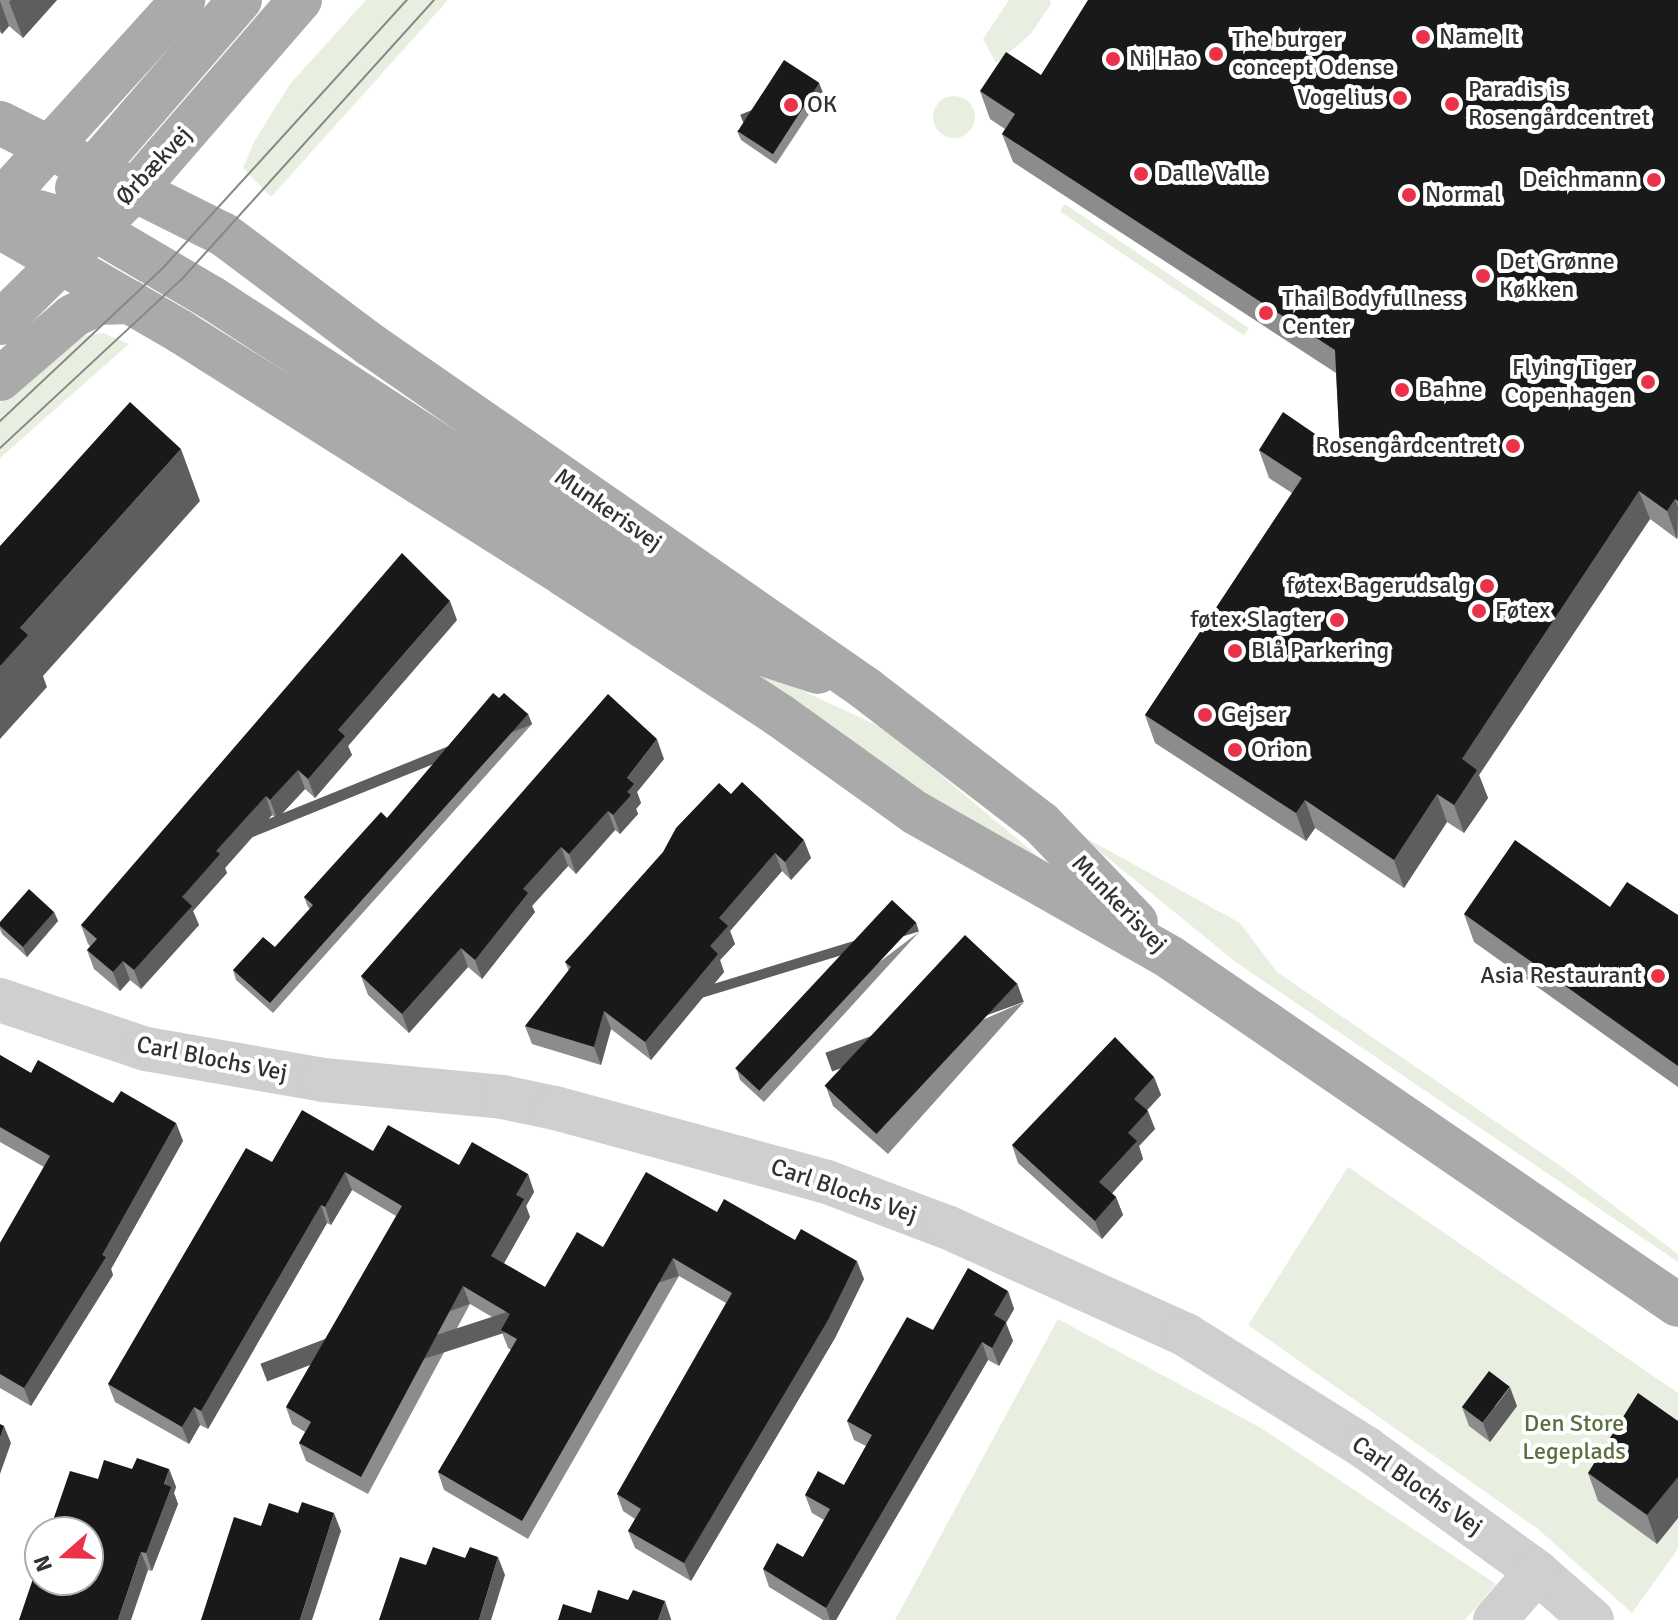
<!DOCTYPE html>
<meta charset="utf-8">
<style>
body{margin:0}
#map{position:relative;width:1678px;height:1620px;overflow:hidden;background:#fff;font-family:Signika,sans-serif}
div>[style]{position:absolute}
.green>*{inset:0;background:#e9efe0;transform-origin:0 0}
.round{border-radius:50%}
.minor>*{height:44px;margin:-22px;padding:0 22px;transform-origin:22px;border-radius:22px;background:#cfcfcf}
.major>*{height:44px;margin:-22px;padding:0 22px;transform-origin:22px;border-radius:22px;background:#aaa}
.tram>*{height:2px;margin:-1px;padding:0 1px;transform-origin:1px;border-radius:1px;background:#878787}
.wall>*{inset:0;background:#8c8c8c}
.shaded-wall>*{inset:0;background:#5e5e5e;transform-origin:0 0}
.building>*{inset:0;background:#191919;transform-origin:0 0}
.dots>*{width:22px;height:22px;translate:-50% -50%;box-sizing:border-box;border:4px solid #fff;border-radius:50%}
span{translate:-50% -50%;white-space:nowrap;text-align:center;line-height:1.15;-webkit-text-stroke:8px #fff;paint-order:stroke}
.poi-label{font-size:24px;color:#323232}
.left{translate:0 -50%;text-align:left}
.right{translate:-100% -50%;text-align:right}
.street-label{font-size:24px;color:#323232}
.park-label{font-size:24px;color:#58703d}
.north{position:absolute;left:24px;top:1516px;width:80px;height:80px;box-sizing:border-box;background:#fff;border:2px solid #adadad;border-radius:50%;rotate:250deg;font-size:22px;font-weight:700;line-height:32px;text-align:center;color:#323232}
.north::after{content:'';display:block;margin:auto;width:28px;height:36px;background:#ea334a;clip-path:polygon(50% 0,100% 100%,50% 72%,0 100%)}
</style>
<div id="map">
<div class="green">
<i style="clip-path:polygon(366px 0,448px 0,271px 197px,243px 168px,254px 142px,290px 84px)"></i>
<i style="clip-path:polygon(1009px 0,1050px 0,1051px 4px,1030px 35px,996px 63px,983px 39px)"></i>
<i class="round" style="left:933px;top:96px;width:42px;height:42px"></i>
<i style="left:1065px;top:204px;width:222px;height:9px;rotate:34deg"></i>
<i style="clip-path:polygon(103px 333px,129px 344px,0 458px,0 403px,75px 337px)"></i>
<i style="clip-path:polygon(717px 651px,887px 730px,1064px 878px,1060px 887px)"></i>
<i style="clip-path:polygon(1077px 833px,1240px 923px,1277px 972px,1562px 1167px,1678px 1254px,1678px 1262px,1237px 963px)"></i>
<i style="clip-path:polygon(1348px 1167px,1678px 1393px,1678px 1549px,1632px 1613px,1538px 1529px,1248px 1325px)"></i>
<i style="clip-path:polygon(1058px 1319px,1261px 1428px,1496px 1584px,1465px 1620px,895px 1620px)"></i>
</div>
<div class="minor">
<i style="left:0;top:1000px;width:154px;rotate:18.6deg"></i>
<i style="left:146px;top:1049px;width:180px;rotate:9.9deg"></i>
<i style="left:323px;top:1080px;width:180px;rotate:5.4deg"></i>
<i style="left:502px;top:1097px;width:54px;rotate:11.7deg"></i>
<i style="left:555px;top:1108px;width:282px;rotate:15.2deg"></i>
<i style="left:827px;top:1182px;width:128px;rotate:20.6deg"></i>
<i style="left:947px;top:1227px;width:262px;rotate:24.3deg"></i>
<i style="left:1186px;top:1335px;width:213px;rotate:32.1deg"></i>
<i style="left:1366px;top:1448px;width:211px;rotate:35.9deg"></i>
<i style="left:1537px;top:1572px;width:73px;rotate:41.1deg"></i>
<i style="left:1495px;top:1620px;width:64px;rotate:-48.8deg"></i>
</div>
<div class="major">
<i style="left:0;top:123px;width:249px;rotate:26.5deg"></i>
<i style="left:223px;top:234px;width:185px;rotate:36.9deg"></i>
<i style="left:371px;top:345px;width:601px;rotate:34.77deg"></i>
<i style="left:865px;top:688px;width:222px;rotate:37.5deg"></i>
<i style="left:1041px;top:823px;width:137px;rotate:46.2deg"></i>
<i style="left:77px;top:188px;width:249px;rotate:-49.1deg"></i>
<i style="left:0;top:202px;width:273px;rotate:-47.8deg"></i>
<i style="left:0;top:217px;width:38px;rotate:-7deg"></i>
<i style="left:38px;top:212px;width:57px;rotate:16.2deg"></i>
<i style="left:93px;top:228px;width:138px;rotate:30.5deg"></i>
<i style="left:212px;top:298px;width:647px;rotate:33.08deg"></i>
<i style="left:754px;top:651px;width:67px;rotate:18.2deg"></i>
<i style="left:0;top:227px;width:209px;rotate:30.1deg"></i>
<i style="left:181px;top:332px;width:454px;rotate:32.3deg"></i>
<i style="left:565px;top:575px;width:256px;rotate:33.2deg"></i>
<i style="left:779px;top:715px;width:168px;rotate:35.6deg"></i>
<i style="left:916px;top:813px;width:293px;rotate:29.6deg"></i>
<i style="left:1171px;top:958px;width:614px;rotate:34.39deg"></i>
<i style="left:0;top:323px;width:192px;rotate:-44.6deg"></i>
<i style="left:137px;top:188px;width:249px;rotate:-49.1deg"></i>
<i style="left:0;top:379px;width:96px;rotate:-40.8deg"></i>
<i style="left:73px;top:316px;width:29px;rotate:-27deg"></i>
<i style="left:99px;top:303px;width:31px;rotate:-2deg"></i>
</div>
<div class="tram">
<i style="left:0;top:421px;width:222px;rotate:-43.2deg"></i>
<i style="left:162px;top:269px;width:364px;rotate:-47.7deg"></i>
<i style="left:0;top:448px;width:247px;rotate:-42.9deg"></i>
<i style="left:181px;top:280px;width:377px;rotate:-47.9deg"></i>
</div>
<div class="wall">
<i style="clip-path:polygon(0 0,57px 0,23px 38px,9px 26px,2px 34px,0 32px)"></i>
<i style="clip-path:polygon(1678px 0,1678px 537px,1677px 539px,1650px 519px,1479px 775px,1488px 798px,1464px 833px,1447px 822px,1404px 888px,1315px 828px,1306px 841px,1155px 743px,1145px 715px,1292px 493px,1269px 478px,1259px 450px,1340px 451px,1336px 373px,1013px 162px,1002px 134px,1005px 129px,990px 119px,980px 91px,1041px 75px)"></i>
<i style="clip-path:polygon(819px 83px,823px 93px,776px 164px,741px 140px,737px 131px)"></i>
<i style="clip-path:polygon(457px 620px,348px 746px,352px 755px,315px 798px,305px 789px,277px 819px,272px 815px,225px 868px,227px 873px,193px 911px,199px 925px,141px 989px,130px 980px,120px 991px,94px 969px,87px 950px,90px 946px,88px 944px,81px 925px)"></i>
<i style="clip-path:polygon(499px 698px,528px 714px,532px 724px,273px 1013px,236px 980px,233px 970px,275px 947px,310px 909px,308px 907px,304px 897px,387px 818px)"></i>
<i style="clip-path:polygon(664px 759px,637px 792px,641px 803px,636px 809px,638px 814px,620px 834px,615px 830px,576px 874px,568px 866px,532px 906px,535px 912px,482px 979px,468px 967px,409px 1033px,368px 995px,361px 976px)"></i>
<i style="clip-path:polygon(731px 794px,811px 858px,791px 880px,782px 871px,730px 931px,735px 944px,720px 960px,724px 972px,651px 1060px,611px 1029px,601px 1065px,532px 1044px,525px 1026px,569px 971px,565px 962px)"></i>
<i style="clip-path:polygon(1610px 907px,1678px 915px,1678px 1087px,1474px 942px,1464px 914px)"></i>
<i style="clip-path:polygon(54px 912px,58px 921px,27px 957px,2px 934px,0 929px,0 922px)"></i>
<i style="clip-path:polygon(919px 932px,764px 1102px,740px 1080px,737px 1070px)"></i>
<i style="clip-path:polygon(1024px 1002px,888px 1154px,833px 1106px,826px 1087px)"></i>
<i style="clip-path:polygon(0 1055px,31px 1073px,113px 1103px,176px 1123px,183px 1141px,111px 1269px,113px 1275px,31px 1406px,0 1388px,0 1243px,44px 1167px,0 1142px)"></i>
<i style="clip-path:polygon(1154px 1077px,1161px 1095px,1147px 1110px,1155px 1129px,1139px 1146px,1143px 1159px,1112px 1193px,1116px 1197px,1123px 1215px,1102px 1239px,1018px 1163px,1012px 1145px)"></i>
<i style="clip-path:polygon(373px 1151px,459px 1165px,528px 1174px,534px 1192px,526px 1206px,530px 1217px,504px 1263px,545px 1287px,603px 1247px,717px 1212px,864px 1279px,835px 1338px,691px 1581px,635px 1548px,628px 1531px,635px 1519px,623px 1511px,617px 1494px,726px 1303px,679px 1276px,528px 1539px,444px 1490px,438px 1472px,511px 1350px,508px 1348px,501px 1330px,504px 1324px,470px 1304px,368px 1494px,306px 1461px,299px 1443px,305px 1432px,292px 1424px,286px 1407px,396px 1216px,352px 1190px,331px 1225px,327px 1223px,208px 1429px,200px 1425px,189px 1444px,115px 1402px,108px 1384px,272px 1162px)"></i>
<i style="clip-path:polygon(1008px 1291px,1014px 1309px,1006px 1323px,1013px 1341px,999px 1366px,988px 1360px,836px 1620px,823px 1620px,769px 1587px,763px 1569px,803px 1557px,824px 1520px,812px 1513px,805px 1495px,844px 1485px,866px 1446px,854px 1440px,847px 1421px)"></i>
<i style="clip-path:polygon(1517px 1406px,1490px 1442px,1469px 1426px,1462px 1407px)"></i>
<i style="clip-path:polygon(1678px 1421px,1678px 1518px,1657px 1544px,1598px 1501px,1588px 1473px)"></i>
<i style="clip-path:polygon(132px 1469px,169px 1469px,176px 1487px,174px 1493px,178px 1504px,152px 1571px,148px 1570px,98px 1479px)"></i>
</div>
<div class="shaded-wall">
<i style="clip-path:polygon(11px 0,57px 0,23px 38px,9px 2px)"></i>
<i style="clip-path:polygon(0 1px,9px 26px,2px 34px,0 29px)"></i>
<i style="left:819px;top:83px;width:11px;height:85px;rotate:68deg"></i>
<i style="clip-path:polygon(181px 449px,200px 501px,43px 676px,47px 687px,0 739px,0 666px,20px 628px)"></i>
<i style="clip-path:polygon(1639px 491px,1650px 519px,1479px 775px,1488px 798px,1464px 833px,1454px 805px,1462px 759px)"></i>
<i style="clip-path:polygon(1675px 499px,1678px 507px,1677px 539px,1667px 511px)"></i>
<i style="clip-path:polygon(450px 601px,457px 620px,348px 746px,352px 755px,315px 798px,308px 779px,338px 730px)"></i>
<i style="left:528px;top:714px;width:11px;height:387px;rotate:68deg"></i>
<i style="clip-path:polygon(657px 739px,664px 759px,637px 792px,641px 803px,636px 809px,638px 814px,620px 834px,613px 815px,627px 792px,627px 778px)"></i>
<i style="clip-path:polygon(298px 770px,305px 789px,277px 819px,270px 800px)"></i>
<i style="clip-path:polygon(1437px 794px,1447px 822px,1404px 888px,1394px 860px)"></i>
<i style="clip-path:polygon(266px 796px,272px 815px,225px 868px,227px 873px,193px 911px,199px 925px,141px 989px,134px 970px,182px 897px,216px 851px)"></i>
<i style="clip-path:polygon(1305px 800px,1315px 828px,1306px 841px,1296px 813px)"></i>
<i style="clip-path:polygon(608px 811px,615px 830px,576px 874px,569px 854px)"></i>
<i style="clip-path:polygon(804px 840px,811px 858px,791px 880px,785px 862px)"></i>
<i style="clip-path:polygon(561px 847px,568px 866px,532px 906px,535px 912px,482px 979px,475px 960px,523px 889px)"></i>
<i style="clip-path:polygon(775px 853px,782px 871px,730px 931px,735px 944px,720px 960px,724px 972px,651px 1060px,645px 1042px,719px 918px)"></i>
<i style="clip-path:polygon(54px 912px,58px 921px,27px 957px,23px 947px)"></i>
<i style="left:916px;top:922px;width:10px;height:231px;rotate:73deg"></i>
<i style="clip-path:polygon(461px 948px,468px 967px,409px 1033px,402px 1014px)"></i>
<i style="clip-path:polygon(123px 961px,130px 980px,120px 991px,113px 972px)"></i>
<i style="left:1017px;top:983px;width:20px;height:204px;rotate:70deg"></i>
<i style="clip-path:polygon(604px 1011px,611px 1029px,601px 1065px,594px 1047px)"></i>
<i style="clip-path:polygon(1154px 1077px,1161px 1095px,1141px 1117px,1134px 1099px)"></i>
<i style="clip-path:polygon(1148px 1111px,1155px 1129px,1139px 1146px,1143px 1159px,1106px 1200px,1099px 1182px,1128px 1133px)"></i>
<i style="clip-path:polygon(176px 1123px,183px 1141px,111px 1269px,113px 1275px,31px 1406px,24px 1388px)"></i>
<i style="clip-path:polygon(345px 1172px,352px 1190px,331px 1225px,325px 1207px)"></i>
<i style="clip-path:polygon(528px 1174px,534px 1192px,526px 1206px,530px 1217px,498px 1274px,491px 1256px,516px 1195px)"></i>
<i style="clip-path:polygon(1116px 1197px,1123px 1215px,1102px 1239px,1095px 1221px)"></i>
<i style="clip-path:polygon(321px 1205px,327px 1223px,208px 1429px,201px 1411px)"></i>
<i style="left:673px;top:1258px;width:19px;height:303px;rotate:72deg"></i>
<i style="clip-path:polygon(857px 1261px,864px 1279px,835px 1338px,691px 1581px,684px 1563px)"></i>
<i style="left:463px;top:1286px;width:19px;height:217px;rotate:69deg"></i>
<i style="clip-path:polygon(1008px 1291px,1014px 1309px,1006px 1323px,1013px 1341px,999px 1366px,992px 1348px,994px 1315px)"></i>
<i style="clip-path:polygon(982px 1342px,988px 1360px,836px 1620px,830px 1620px,826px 1608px)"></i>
<i style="clip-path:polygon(1510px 1387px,1517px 1406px,1490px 1442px,1483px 1423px)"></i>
<i style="clip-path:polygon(194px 1407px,200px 1425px,189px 1444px,182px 1427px)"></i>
<i style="clip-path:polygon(4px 1426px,11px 1443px,0 1474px,0 1438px)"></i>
<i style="clip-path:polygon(169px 1469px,176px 1487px,174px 1493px,178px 1504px,152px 1571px,146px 1553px)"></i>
<i style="clip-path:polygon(1678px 1477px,1678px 1518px,1657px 1544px,1647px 1515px)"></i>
<i style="clip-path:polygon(334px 1513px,341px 1531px,312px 1620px,300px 1620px)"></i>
<i style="clip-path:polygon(141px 1552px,148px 1570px,131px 1620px,118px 1620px)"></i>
<i style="clip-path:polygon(498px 1557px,505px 1575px,491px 1620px,479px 1620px)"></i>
<i style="clip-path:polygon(665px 1601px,671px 1619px,671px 1620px,658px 1620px)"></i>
</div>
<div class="building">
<i style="clip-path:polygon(1088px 0,1678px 0,1678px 501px,1675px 499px,1667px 511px,1639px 491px,1462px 759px,1477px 770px,1454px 805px,1437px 794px,1394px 860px,1305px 800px,1296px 813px,1145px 715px,1302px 478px,1259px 450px,1283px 412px,1340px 451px,1335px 350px,1002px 134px,1015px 114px,980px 91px,1006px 52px,1041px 75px)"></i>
<i style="left:784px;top:60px;width:42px;height:85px;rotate:33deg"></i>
<i style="clip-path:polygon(130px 402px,181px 449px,20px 628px,28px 635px,0 666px,0 546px)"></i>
<i style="clip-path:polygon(402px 553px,450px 601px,338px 730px,345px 736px,308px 779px,298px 770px,270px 800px,266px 796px,216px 851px,220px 854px,182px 897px,192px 906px,134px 970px,123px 961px,113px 972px,87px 950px,97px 939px,81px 925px)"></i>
<i style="clip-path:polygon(493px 693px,499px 698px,504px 693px,528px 714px,270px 1003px,233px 970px,263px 937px,275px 947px,313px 905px,304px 897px,381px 812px,387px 818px)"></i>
<i style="clip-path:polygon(608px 694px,657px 739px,627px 778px,634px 784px,627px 792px,631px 795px,613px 815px,608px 811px,569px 854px,561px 847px,523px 889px,528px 893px,475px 960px,461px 948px,402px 1014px,361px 976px)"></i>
<i style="clip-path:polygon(742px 782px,804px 840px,785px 862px,775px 853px,719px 918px,728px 926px,710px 946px,718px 954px,645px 1042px,604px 1011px,594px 1047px,525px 1026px,571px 967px,565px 962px,663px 852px,676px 828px,719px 783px,731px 794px)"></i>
<i style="clip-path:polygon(1515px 840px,1610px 907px,1627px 882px,1678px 915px,1678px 1066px,1464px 914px)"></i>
<i style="clip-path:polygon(29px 889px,54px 912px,23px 947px,0 926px,0 922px)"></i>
<i style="left:892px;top:900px;width:33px;height:230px;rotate:43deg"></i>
<i style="left:965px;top:935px;width:71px;height:206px;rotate:43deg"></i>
<i style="clip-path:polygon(1115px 1037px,1154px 1077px,1134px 1099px,1148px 1111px,1128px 1133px,1137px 1141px,1099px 1182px,1116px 1197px,1095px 1221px,1012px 1145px)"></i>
<i style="clip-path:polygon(0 1055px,31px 1073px,38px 1060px,113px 1103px,121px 1091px,176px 1123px,102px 1255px,106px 1257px,24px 1388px,0 1374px,0 1243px,50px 1156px,0 1127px)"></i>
<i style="clip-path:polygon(302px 1110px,373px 1151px,388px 1125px,459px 1165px,472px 1142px,528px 1174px,516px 1195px,524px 1199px,491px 1256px,545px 1287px,577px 1232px,603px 1247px,646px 1172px,717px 1212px,724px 1199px,795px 1240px,801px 1229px,857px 1261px,828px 1320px,684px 1563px,628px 1531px,641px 1509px,617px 1494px,732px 1293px,673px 1258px,522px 1521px,438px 1472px,517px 1339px,501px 1330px,510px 1314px,463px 1286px,361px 1477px,299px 1443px,311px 1422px,286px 1407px,402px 1206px,345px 1172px,325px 1207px,321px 1205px,201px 1411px,194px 1407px,182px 1427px,108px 1384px,246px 1148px,272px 1162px)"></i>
<i style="clip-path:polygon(968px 1268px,1008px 1291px,994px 1315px,1006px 1322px,992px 1348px,982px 1342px,826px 1608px,763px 1569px,777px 1543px,803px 1557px,830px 1509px,805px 1495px,818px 1471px,844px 1485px,872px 1435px,847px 1421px,907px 1317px,933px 1330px)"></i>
<i style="left:1489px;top:1371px;width:26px;height:45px;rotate:37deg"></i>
<i style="clip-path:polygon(1638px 1393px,1678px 1421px,1678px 1477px,1647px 1515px,1588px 1473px)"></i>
<i style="clip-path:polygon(0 1424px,4px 1426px,0 1438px)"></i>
<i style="clip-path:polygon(137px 1458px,169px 1469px,164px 1484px,171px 1487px,146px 1553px,141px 1552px,118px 1620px,19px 1620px,40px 1558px,40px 1580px,88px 1580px,88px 1532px,49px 1532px,70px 1471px,98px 1479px,104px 1460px,132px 1469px)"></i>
<i style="clip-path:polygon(302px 1502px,334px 1513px,300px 1620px,201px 1620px,234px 1517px,261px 1526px,269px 1503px,298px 1513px)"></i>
<i style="clip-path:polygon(433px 1547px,465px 1558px,470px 1547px,498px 1557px,479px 1620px,379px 1620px,400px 1557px,426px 1565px)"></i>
<i style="clip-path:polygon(598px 1590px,628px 1600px,633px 1590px,665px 1601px,658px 1620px,558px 1620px,563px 1604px,591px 1613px)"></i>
</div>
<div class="dots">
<i style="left:1423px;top:37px;background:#ea334a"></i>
<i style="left:1216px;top:54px;background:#ea334a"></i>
<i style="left:1113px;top:59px;background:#ea334a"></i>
<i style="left:1400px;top:98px;background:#ea334a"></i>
<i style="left:1452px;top:104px;background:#ea334a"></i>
<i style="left:791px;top:105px;background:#ea334a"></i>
<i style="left:1141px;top:174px;background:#ea334a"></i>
<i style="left:1654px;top:180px;background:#ea334a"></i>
<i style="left:1409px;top:195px;background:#ea334a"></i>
<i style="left:1483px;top:276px;background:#ea334a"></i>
<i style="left:1266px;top:313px;background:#ea334a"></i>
<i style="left:1648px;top:382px;background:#ea334a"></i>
<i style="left:1402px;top:390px;background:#ea334a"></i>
<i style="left:1513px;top:446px;background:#ea334a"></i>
<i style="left:1487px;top:586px;background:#ea334a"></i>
<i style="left:1479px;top:611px;background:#ea334a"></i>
<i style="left:1337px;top:620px;background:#ea334a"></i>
<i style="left:1235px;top:651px;background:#ea334a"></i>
<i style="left:1205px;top:715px;background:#ea334a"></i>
<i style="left:1235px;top:750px;background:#ea334a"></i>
<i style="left:1658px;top:976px;background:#ea334a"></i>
</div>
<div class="poi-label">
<span class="left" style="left:1439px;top:37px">Name It</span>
<span class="left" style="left:1232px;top:54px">The burger<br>concept Odense</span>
<span class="left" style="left:1129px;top:59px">Ni Hao</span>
<span class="left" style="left:1468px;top:104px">Paradis is<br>Rosengårdcentret</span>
<span class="right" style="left:1384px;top:98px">Vogelius</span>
<span class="left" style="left:807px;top:105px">OK</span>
<span class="left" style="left:1157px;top:174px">Dalle Valle</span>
<span class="right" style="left:1638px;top:180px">Deichmann</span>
<span class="left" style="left:1425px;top:195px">Normal</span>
<span class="left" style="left:1499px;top:276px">Det Grønne<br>Køkken</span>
<span class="left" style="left:1282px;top:313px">Thai Bodyfullness<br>Center</span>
<span class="right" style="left:1632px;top:382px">Flying Tiger<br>Copenhagen</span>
<span class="left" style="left:1418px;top:390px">Bahne</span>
<span class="right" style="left:1497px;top:446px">Rosengårdcentret</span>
<span class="right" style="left:1471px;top:586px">føtex Bagerudsalg</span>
<span class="left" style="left:1495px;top:611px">Føtex</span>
<span class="right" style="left:1321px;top:620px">føtex Slagter</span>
<span class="left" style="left:1251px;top:651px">Blå Parkering</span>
<span class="left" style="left:1221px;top:715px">Gejser</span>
<span class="left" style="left:1251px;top:750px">Orion</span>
<span class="right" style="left:1642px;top:976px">Asia Restaurant</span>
</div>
<div class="street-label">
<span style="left:154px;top:166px;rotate:-47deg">Ørbækvej</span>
<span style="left:608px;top:510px;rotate:35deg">Munkerisvej</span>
<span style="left:1119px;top:904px;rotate:46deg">Munkerisvej</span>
<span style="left:212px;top:1059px;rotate:11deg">Carl Blochs Vej</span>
<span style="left:844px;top:1191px;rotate:19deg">Carl Blochs Vej</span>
<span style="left:1417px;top:1486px;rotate:35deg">Carl Blochs Vej</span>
</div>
<div class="park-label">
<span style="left:1574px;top:1438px">Den Store<br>Legeplads</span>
</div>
<div class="north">N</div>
</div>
